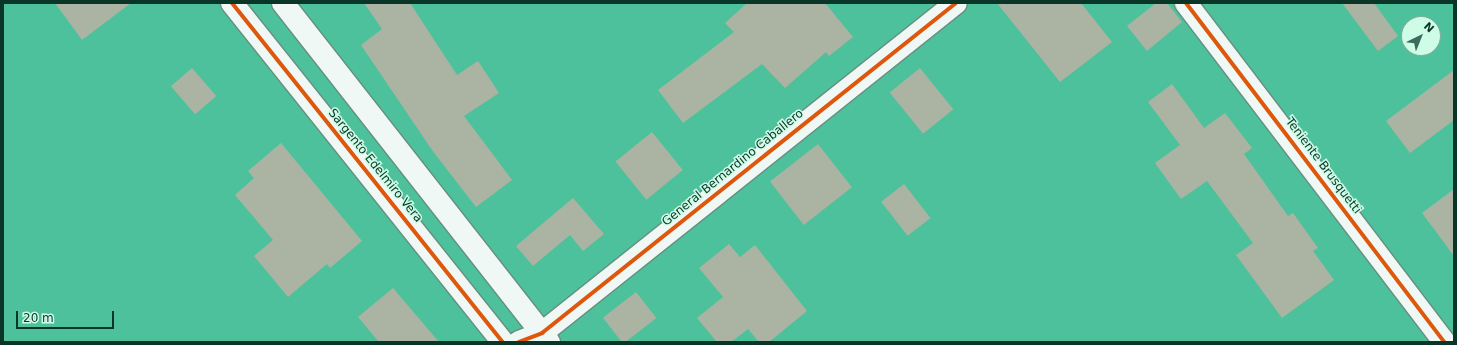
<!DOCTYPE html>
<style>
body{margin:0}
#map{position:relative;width:1457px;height:345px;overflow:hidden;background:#99d0ba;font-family:"DejaVu Sans",sans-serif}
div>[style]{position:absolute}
.water>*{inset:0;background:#4dc19b}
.building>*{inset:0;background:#abb4a2;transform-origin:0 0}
.roads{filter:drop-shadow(1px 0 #668f80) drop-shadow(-1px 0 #668f80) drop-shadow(0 1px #668f80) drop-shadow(0 -1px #668f80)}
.street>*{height:22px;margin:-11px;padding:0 11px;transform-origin:11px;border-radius:11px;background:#f0f8f5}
.secondary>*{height:22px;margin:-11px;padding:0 11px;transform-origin:11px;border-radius:11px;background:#f0f8f5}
.cycleway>*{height:4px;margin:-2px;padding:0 2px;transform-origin:2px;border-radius:2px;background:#dd570d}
span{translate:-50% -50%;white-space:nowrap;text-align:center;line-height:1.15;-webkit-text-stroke:3px #cefce7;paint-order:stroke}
.street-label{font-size:12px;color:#0a3628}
.frame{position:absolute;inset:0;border:4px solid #0a3628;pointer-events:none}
.north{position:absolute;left:1401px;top:16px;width:40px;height:40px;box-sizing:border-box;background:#cefce7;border:1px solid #80ad9b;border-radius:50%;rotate:43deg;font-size:11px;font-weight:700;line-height:16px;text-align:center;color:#0a3628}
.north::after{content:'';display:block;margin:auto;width:14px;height:18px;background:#3c6c5b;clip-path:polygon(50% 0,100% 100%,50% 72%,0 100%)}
.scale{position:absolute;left:16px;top:311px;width:98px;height:18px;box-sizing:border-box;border:2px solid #0a3628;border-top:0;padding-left:5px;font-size:12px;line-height:14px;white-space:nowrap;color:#0a3628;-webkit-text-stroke:3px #cefce7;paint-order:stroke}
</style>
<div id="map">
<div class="water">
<i style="clip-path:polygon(evenodd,3px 3px,1454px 3px,1454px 342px,3px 342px,3px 3px,1409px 24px,1433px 24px,1433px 48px,1409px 48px,1409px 24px)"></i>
</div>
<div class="building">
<i style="clip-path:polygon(55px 3px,131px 3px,82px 40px)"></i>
<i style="clip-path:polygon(364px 3px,410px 3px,457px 75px,478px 61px,499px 93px,464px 116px,512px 180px,476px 207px,432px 150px,361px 45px,382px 29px)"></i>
<i style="clip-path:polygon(747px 3px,825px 3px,853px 37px,829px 56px,826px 52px,785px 88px,762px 64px,683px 123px,658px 90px,734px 32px,725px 23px)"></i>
<i style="clip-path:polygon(997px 3px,1081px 3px,1112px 42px,1060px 82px)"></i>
<i style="clip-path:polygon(1156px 3px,1167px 3px,1182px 22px,1147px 51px,1127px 26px)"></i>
<i style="clip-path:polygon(1342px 3px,1374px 3px,1398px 36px,1378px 51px)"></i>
<i style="left:192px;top:68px;width:37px;height:28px;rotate:49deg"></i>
<i style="left:920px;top:68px;width:53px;height:39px;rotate:51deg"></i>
<i style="clip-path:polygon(1454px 70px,1454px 120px,1410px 153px,1386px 121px)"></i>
<i style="clip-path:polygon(1172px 84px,1204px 128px,1225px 113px,1252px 148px,1244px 154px,1288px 216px,1293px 213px,1318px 248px,1313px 251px,1334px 280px,1282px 318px,1236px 255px,1253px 243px,1207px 181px,1181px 199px,1155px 163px,1180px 145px,1148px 102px)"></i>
<i style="left:652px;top:132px;width:49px;height:47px;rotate:51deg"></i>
<i style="clip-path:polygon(281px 143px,362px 241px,330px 268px,327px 264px,288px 297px,254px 256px,273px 240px,235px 195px,254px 178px,248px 171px)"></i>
<i style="left:818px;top:144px;width:55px;height:61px;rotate:52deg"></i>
<i style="left:904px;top:184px;width:43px;height:29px;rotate:52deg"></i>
<i style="clip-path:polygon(1454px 189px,1454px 256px,1422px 213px)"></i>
<i style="clip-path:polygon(573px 198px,604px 234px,583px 251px,570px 235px,533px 266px,516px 246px)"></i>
<i style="clip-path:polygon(729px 244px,740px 257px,755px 245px,807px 311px,769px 342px,759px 342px,748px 329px,731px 342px,717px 342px,697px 318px,723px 297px,699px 268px)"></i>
<i style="clip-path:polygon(393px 288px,439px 342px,379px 342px,358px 317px)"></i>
<i style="left:636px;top:292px;width:33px;height:42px;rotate:52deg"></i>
</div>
<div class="roads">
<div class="street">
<i style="left:1186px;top:3px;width:426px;rotate:52.7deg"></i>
<i style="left:519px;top:342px;width:25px;rotate:-21deg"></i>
<i style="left:542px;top:333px;width:529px;rotate:-38.56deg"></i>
</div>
<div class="secondary">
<i style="left:232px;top:3px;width:434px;rotate:51.4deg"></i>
<i style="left:283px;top:3px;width:431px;rotate:51.9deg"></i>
</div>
</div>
<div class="cycleway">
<i style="left:232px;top:3px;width:434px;rotate:51.4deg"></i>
<i style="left:1186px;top:3px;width:426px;rotate:52.7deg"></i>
<i style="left:519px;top:342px;width:25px;rotate:-21deg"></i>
<i style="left:542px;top:333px;width:529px;rotate:-38.56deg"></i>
</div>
<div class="street-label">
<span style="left:375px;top:166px;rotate:51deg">Sargento Edelmiro Vera</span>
<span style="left:1323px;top:166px;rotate:53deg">Teniente Brusquetti</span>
<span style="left:733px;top:168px;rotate:-39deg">General Bernardino Caballero</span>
</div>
<div class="frame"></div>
<div class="north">N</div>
<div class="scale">20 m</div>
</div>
